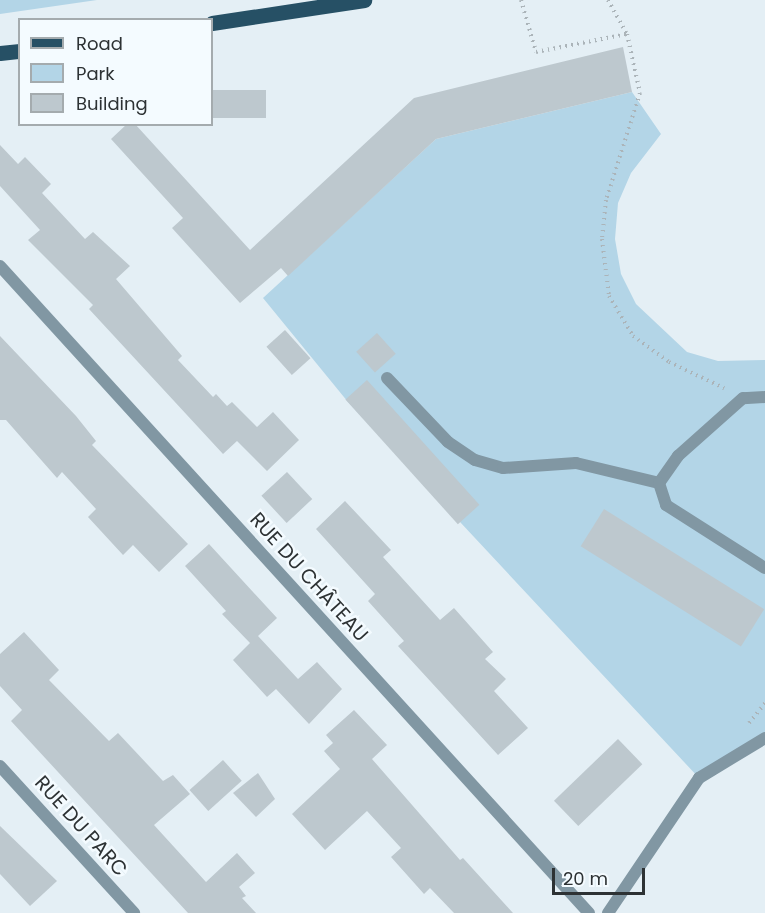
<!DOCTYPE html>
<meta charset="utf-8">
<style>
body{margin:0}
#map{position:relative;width:765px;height:913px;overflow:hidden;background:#e4eff5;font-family:Poppins,sans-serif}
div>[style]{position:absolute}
.green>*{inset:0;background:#b3d5e7}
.building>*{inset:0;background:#bdc8ce;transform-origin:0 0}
.path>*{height:4px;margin-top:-2px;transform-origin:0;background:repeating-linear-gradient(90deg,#abb4b9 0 1.5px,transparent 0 6px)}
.lane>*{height:12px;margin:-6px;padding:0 6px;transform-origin:6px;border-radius:6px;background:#8197a3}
.street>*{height:12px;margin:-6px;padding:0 6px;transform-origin:6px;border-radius:6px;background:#8197a3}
.primary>*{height:15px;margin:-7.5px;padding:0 7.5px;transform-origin:7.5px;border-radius:7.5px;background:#265065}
span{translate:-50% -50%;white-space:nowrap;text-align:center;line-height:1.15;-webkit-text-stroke:5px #f4fbff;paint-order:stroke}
.street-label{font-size:20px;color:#2d3234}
.legend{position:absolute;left:18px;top:18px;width:195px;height:108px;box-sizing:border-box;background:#f4fbff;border:2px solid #a4abae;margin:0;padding:8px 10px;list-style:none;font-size:18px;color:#2d3234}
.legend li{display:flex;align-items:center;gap:12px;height:30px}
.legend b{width:30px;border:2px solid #a4abae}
.scale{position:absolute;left:552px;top:868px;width:93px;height:27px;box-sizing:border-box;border:3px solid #2d3234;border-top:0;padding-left:8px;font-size:18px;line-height:21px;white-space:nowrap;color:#2d3234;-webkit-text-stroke:4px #f4fbff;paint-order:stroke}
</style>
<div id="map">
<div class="green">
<i style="clip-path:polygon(0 0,97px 0,0 14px)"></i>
<i style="clip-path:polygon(632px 92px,661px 134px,631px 173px,618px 203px,615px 239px,621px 274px,636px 304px,687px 352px,718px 361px,765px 360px,765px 738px,699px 778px,348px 402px,263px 298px,436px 139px)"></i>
</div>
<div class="building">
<i style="clip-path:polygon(623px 47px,632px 92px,436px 139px,288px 276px,281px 268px,240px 303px,172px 228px,183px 218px,111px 139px,127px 124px,135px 124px,250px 250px,414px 98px)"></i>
<i style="left:212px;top:90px;width:54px;height:28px"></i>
<i style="clip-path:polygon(0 145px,18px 164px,25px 157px,51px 184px,42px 193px,85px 239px,93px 232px,130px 266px,116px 279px,182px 356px,178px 360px,213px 397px,216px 394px,227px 406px,232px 402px,257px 427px,273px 412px,299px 440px,267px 471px,237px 441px,223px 454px,89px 309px,93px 305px,28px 240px,40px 230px,0 186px)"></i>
<i style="left:285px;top:330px;width:38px;height:25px;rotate:48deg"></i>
<i style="left:377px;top:333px;width:28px;height:28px;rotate:48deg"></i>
<i style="clip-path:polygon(0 336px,76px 416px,96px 441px,92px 445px,188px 544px,159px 572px,133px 545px,123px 555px,88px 517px,96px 509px,62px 472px,57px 478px,6px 420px,0 420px)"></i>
<i style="left:367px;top:380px;width:168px;height:29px;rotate:48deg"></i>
<i style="left:287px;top:472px;width:37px;height:35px;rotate:47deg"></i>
<i style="clip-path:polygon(345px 501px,391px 550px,383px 557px,440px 620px,454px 608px,493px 652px,485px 659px,506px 679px,494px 691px,528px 728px,498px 755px,398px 646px,404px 641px,368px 601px,375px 594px,316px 529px)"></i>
<i style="left:604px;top:509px;width:189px;height:44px;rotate:32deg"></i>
<i style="clip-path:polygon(209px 544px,277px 618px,258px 636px,298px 679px,317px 662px,342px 689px,309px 724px,276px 689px,267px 697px,233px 660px,253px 640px,250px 643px,222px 614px,226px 611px,185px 566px)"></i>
<i style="clip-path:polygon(24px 632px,59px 670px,49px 680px,109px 741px,118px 733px,163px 781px,173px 775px,190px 794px,154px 825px,206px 882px,237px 853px,255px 873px,239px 887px,246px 896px,242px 898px,256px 913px,188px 913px,11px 721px,22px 710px,0 686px,0 654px)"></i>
<i style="clip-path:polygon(354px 710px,387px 745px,372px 759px,460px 860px,463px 858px,513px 913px,454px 913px,430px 888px,424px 894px,391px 857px,401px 848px,367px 811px,325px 850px,292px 814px,340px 769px,324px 751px,333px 743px,326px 735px)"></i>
<i style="left:618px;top:739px;width:35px;height:89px;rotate:46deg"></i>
<i style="left:223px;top:760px;width:28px;height:45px;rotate:48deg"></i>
<i style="clip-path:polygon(258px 773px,275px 799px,256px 817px,233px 793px)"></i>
<i style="clip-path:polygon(0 826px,57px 881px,30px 906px,0 874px)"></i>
</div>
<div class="path">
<i style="left:521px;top:0;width:54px;rotate:73.9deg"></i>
<i style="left:536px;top:52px;width:93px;rotate:-11.2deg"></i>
<i style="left:627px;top:34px;width:60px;rotate:77.6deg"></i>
<i style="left:640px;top:93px;width:112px;rotate:107.6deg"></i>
<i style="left:606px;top:200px;width:39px;rotate:96deg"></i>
<i style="left:602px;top:239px;width:57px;rotate:83deg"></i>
<i style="left:609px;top:296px;width:47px;rotate:59deg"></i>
<i style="left:633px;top:336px;width:44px;rotate:35.8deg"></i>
<i style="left:669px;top:362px;width:61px;rotate:25.3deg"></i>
<i style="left:608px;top:0;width:39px;rotate:61deg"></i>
<i style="left:749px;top:723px;width:26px;rotate:-51deg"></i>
</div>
<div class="lane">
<i style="left:387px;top:378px;width:88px;rotate:46.4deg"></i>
<i style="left:448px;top:442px;width:32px;rotate:34deg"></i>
<i style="left:475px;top:460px;width:29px;rotate:16deg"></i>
<i style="left:503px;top:468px;width:73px;rotate:-3.9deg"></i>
<i style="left:576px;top:463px;width:85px;rotate:13.5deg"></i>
<i style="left:765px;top:397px;width:22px;rotate:177deg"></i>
<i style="left:743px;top:398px;width:87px;rotate:138.3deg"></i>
<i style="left:678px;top:456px;width:33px;rotate:125deg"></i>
<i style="left:659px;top:483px;width:23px;rotate:72deg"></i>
<i style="left:666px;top:505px;width:117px;rotate:32.5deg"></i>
</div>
<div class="street">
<i style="left:0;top:266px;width:875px;rotate:47.69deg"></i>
<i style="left:0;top:766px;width:199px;rotate:47.6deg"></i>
<i style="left:608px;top:913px;width:163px;rotate:-56deg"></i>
<i style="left:699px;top:778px;width:77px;rotate:-31.2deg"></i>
</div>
<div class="primary">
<i style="left:212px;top:23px;width:154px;rotate:-8.6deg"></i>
<i style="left:0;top:53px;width:20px;rotate:-6deg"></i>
</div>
<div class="street-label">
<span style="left:309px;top:577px;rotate:48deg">RUE DU CHÂTEAU</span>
<span style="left:81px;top:826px;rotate:48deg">RUE DU PARC</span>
</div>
<ul class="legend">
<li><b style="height:8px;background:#265065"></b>Road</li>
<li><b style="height:16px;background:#b3d5e7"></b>Park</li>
<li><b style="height:16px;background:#bdc8ce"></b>Building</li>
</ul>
<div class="scale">20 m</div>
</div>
